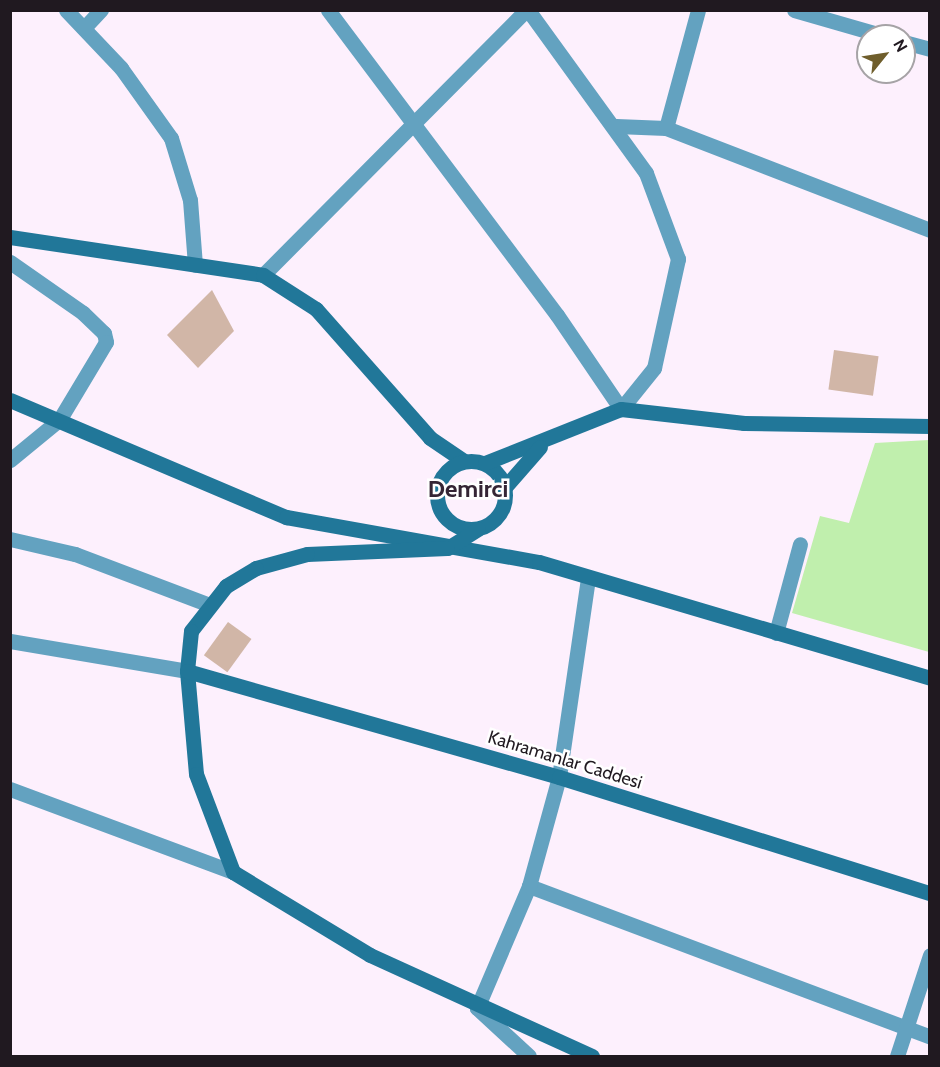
<!DOCTYPE html>
<style>
body{margin:0}
#map{position:relative;width:940px;height:1067px;overflow:hidden;background:#fdf0fd;font-family:Cabin,sans-serif}
div>[style]{position:absolute}
.green>*{inset:0;background:#c0efad}
.building>*{inset:0;background:#d1b6a7;transform-origin:0 0}
.street>*{height:15px;margin:-7.5px;padding:0 7.5px;transform-origin:7.5px;border-radius:7.5px;background:#63a2c0}
.secondary>*{height:15px;margin:-7.5px;padding:0 7.5px;transform-origin:7.5px;border-radius:7.5px;background:#217799}
.secondary>.ring{margin:-7.5px;padding:0;box-sizing:content-box;background:none;border:15px solid #217799;border-radius:50%}
span{translate:-50% -50%;white-space:nowrap;text-align:center;line-height:1.15;-webkit-text-stroke:5px #fff;paint-order:stroke}
.street-label{font-size:18px;color:#201920}
.district-label{font-size:24px;color:#352535;font-weight:700}
.frame{position:absolute;inset:0;border:12px solid #201920;pointer-events:none}
.north{position:absolute;left:856px;top:24px;width:60px;height:60px;box-sizing:border-box;background:#fff;border:2px solid #a6a3a6;border-radius:50%;rotate:60deg;font-size:16px;font-weight:700;line-height:24px;text-align:center;color:#201920}
.north::after{content:'';display:block;margin:auto;width:21px;height:27px;background:#6f5e2c;clip-path:polygon(50% 0,100% 100%,50% 72%,0 100%)}
</style>
<div id="map">
<div class="green">
<i style="clip-path:polygon(929px 440px,929px 652px,792px 613px,820px 516px,849px 523px,875px 443px)"></i>
</div>
<div class="building">
<i style="clip-path:polygon(212px 290px,234px 331px,198px 368px,167px 335px)"></i>
<i style="left:834px;top:350px;width:45px;height:40px;rotate:8deg"></i>
<i style="left:228px;top:622px;width:29px;height:41px;rotate:36deg"></i>
</div>
<div class="street">
<i style="left:66px;top:10px;width:80px;rotate:46.5deg"></i>
<i style="left:121px;top:68px;width:86px;rotate:54.5deg"></i>
<i style="left:171px;top:138px;width:65px;rotate:73deg"></i>
<i style="left:190px;top:200px;width:65px;rotate:85.6deg"></i>
<i style="left:328px;top:10px;width:381px;rotate:53.1deg"></i>
<i style="left:557px;top:315px;width:114px;rotate:55.8deg"></i>
<i style="left:621px;top:409px;width:53px;rotate:-51.2deg"></i>
<i style="left:654px;top:368px;width:112px;rotate:-77.6deg"></i>
<i style="left:678px;top:259px;width:92px;rotate:-110.4deg"></i>
<i style="left:646px;top:173px;width:201px;rotate:-125.9deg"></i>
<i style="left:794px;top:10px;width:94px;rotate:16.1deg"></i>
<i style="left:84px;top:28px;width:25px;rotate:-47deg"></i>
<i style="left:904px;top:42px;width:27px;rotate:15deg"></i>
<i style="left:616px;top:126px;width:50px;rotate:2.3deg"></i>
<i style="left:666px;top:128px;width:283px;rotate:21.1deg"></i>
<i style="left:666px;top:128px;width:122px;rotate:-74.8deg"></i>
<i style="left:10px;top:262px;width:89px;rotate:34.9deg"></i>
<i style="left:83px;top:313px;width:29px;rotate:44deg"></i>
<i style="left:104px;top:333px;width:9px;rotate:77deg"></i>
<i style="left:106px;top:342px;width:90px;rotate:120.9deg"></i>
<i style="left:60px;top:419px;width:65px;rotate:140.6deg"></i>
<i style="left:263px;top:275px;width:373px;rotate:-45.2deg"></i>
<i style="left:10px;top:539px;width:67px;rotate:13deg"></i>
<i style="left:75px;top:554px;width:144px;rotate:20.7deg"></i>
<i style="left:776px;top:633px;width:92px;rotate:-74.9deg"></i>
<i style="left:10px;top:641px;width:180px;rotate:9.6deg"></i>
<i style="left:10px;top:789px;width:238px;rotate:20.4deg"></i>
<i style="left:529px;top:886px;width:428px;rotate:20.6deg"></i>
<i style="left:529px;top:1056px;width:71px;rotate:-137.3deg"></i>
<i style="left:477px;top:1008px;width:133px;rotate:-66.9deg"></i>
<i style="left:529px;top:886px;width:113px;rotate:-74.6deg"></i>
<i style="left:559px;top:777px;width:202px;rotate:-81.7deg"></i>
<i style="left:897px;top:1056px;width:106px;rotate:-71.9deg"></i>
</div>
<div class="secondary">
<i style="left:10px;top:237px;width:256px;rotate:8.5deg"></i>
<i style="left:263px;top:275px;width:63px;rotate:32.7deg"></i>
<i style="left:316px;top:309px;width:172px;rotate:48.5deg"></i>
<i style="left:430px;top:438px;width:41px;rotate:34.1deg"></i>
<i style="left:10px;top:400px;width:300px;rotate:23deg"></i>
<i style="left:286px;top:517px;width:257px;rotate:10.1deg"></i>
<i style="left:539px;top:562px;width:408px;rotate:16.5deg"></i>
<i class="ring" style="left:437px;top:461px;width:53px;height:53px"></i>
<i style="left:485px;top:463px;width:146px;rotate:-21.7deg"></i>
<i style="left:621px;top:409px;width:124px;rotate:6.5deg"></i>
<i style="left:744px;top:423px;width:186px;rotate:0.9deg"></i>
<i style="left:505px;top:487px;width:53px;rotate:-48.8deg"></i>
<i style="left:478px;top:529px;width:36px;rotate:148deg"></i>
<i style="left:447px;top:548px;width:140px;rotate:177.5deg"></i>
<i style="left:307px;top:554px;width:53px;rotate:164.6deg"></i>
<i style="left:256px;top:568px;width:35px;rotate:149deg"></i>
<i style="left:226px;top:586px;width:57px;rotate:127.9deg"></i>
<i style="left:191px;top:631px;width:40px;rotate:95.7deg"></i>
<i style="left:187px;top:671px;width:103px;rotate:85deg"></i>
<i style="left:196px;top:774px;width:105px;rotate:69.3deg"></i>
<i style="left:233px;top:872px;width:160px;rotate:31.2deg"></i>
<i style="left:370px;top:955px;width:244px;rotate:24.5deg"></i>
<i style="left:187px;top:671px;width:387px;rotate:15.9deg"></i>
<i style="left:559px;top:777px;width:389px;rotate:17.4deg"></i>
</div>
<div class="street-label">
<span style="left:565px;top:760px;rotate:17deg">Kahramanlar Caddesi</span>
</div>
<div class="district-label">
<span style="left:468px;top:489px">Demirci</span>
</div>
<div class="frame"></div>
<div class="north">N</div>
</div>
